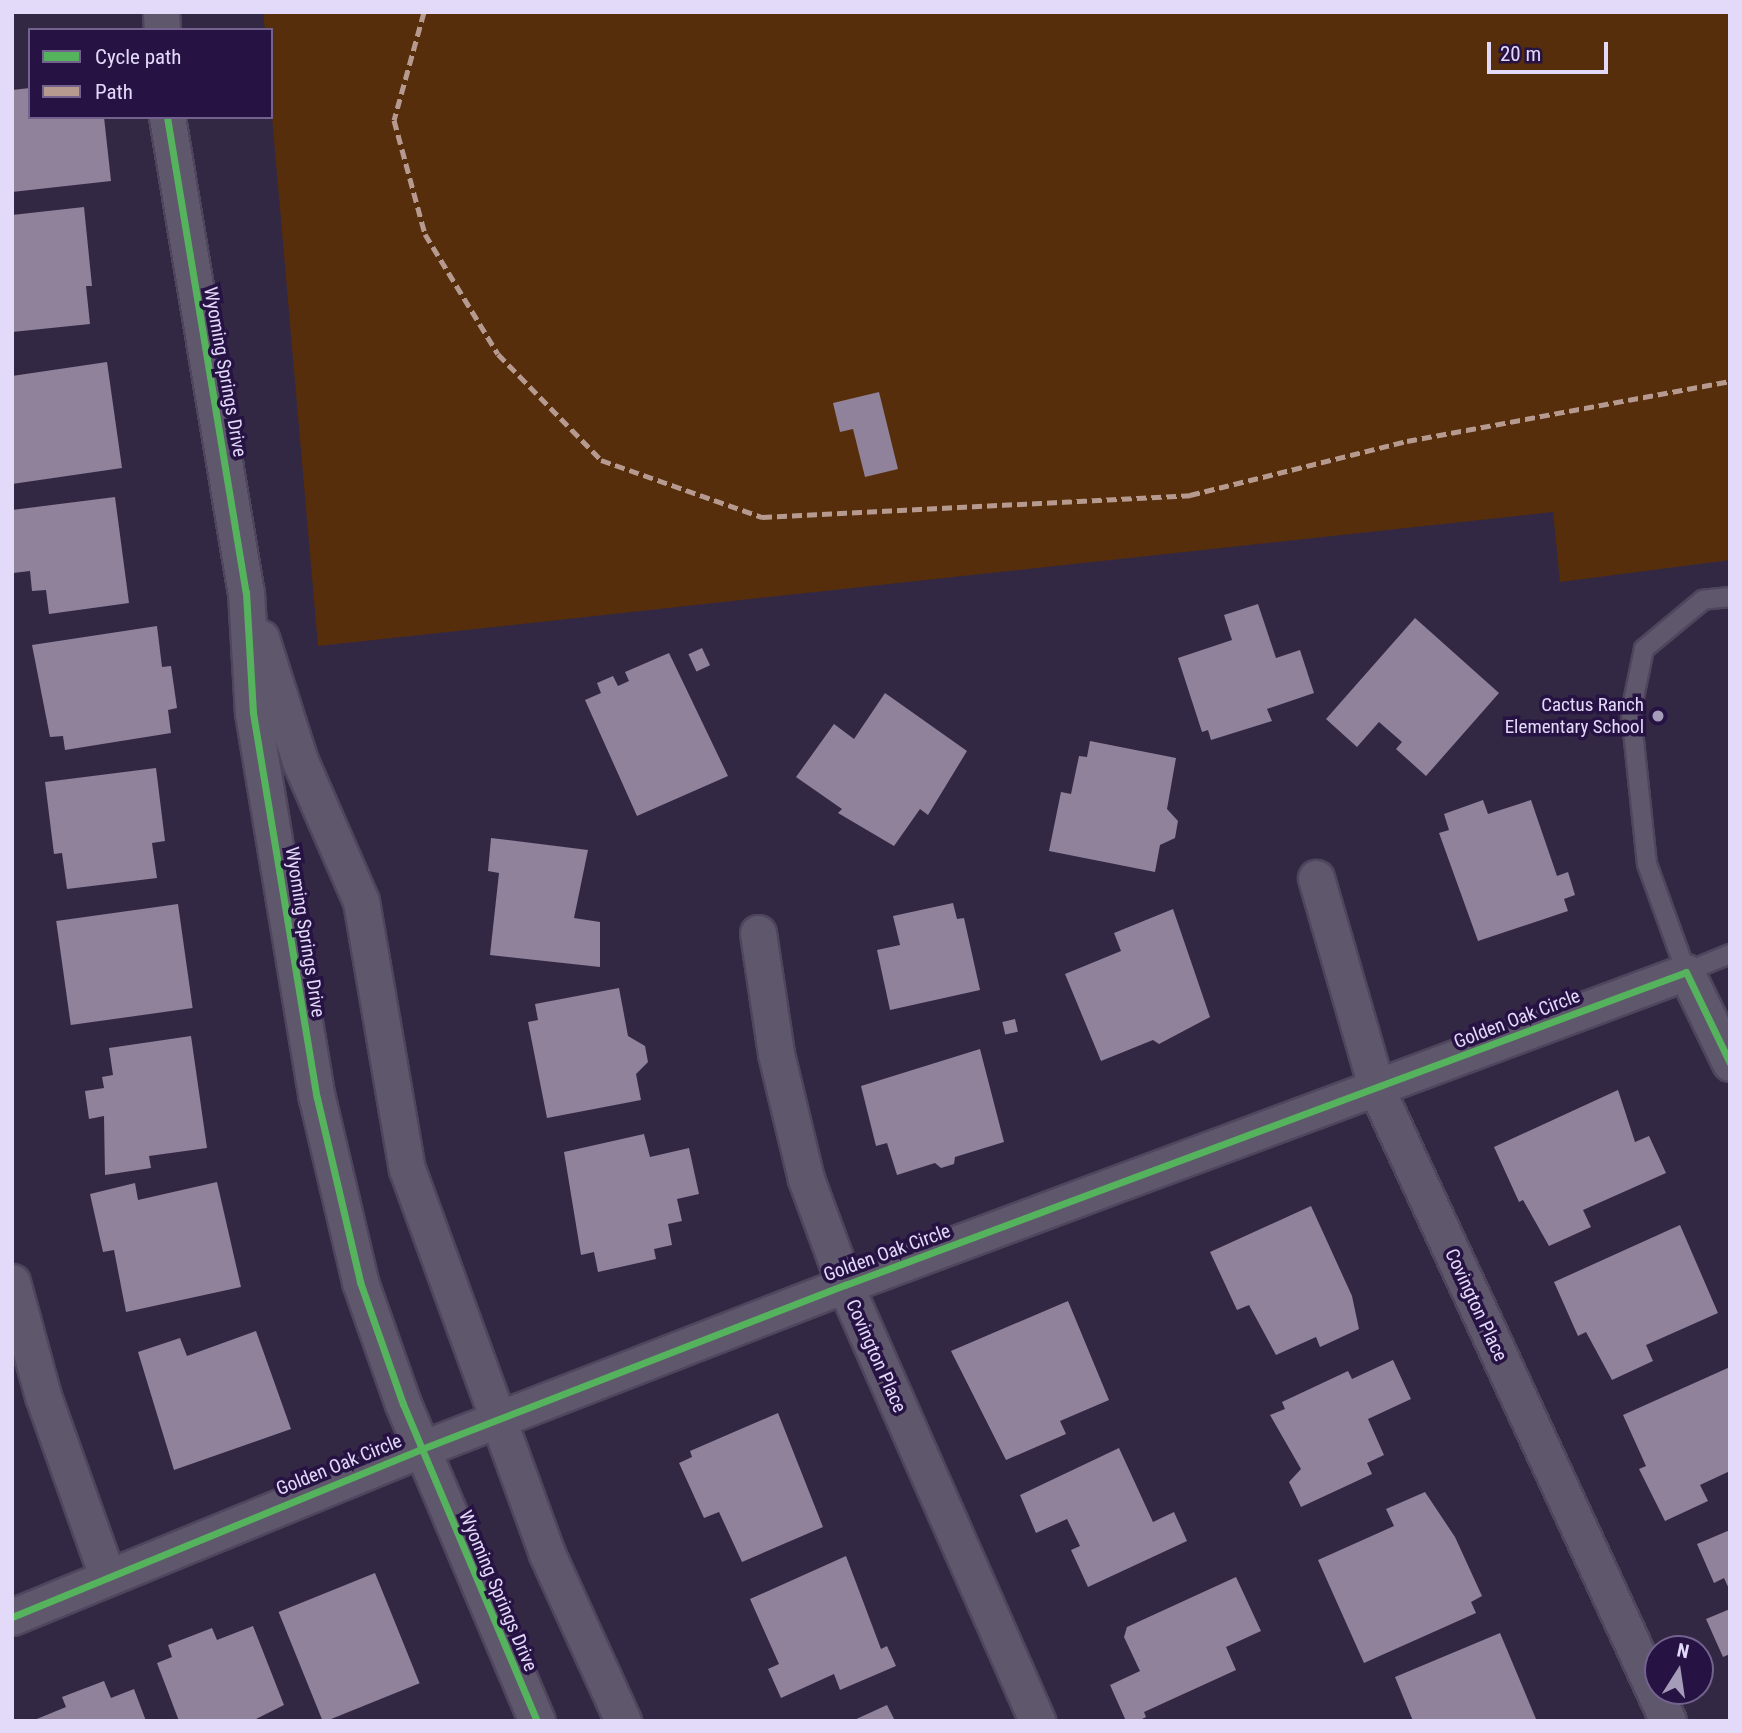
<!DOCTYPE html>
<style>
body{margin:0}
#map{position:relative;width:1742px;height:1733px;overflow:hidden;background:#332844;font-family:"Roboto Condensed",sans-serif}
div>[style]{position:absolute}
.green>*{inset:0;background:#562e0b}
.building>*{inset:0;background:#90829b;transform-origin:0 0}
.roads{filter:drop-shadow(2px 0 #4f465e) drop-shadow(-2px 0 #4f465e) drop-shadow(0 2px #4f465e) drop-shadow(0 -2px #4f465e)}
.lane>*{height:18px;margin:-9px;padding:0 9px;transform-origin:9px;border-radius:9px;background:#5f586c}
.street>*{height:35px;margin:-17.5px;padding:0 17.5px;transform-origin:17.5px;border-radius:17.5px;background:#5f586c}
.quiet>*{height:5px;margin-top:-2.5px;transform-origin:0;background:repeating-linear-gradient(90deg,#b69a8f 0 10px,transparent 0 15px)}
.cycleway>*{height:7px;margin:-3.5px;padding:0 3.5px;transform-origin:3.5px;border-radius:3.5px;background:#56b35d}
.dots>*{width:19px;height:19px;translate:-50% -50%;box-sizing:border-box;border:4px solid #271244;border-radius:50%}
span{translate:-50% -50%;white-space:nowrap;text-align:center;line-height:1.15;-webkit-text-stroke:7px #271244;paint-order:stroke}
.street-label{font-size:19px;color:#e3dafa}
.poi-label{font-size:19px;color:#e3dafa}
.right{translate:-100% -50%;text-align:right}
.frame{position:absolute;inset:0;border:14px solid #e3dafa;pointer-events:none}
.legend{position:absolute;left:28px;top:28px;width:245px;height:91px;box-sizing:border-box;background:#271244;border:2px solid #72628d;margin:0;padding:9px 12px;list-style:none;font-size:21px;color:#e3dafa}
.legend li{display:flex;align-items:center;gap:14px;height:35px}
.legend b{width:35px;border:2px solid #72628d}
.north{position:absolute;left:1644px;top:1635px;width:70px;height:70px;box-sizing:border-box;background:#271244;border:2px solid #72628d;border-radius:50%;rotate:12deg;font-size:19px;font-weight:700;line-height:28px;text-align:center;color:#e3dafa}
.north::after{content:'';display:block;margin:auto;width:24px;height:32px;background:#a59cba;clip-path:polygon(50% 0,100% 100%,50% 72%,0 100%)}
.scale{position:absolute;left:1487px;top:42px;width:121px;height:32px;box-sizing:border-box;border:4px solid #e3dafa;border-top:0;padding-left:9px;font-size:21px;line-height:24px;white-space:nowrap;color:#e3dafa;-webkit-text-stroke:5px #271244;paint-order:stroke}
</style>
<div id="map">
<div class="green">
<i style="clip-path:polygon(263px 12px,1730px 12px,1730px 560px,1560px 582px,1553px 512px,318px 646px,271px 105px,271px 30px,265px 30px)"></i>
</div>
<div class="building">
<i style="clip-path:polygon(30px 88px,30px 117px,104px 117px,111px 181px,12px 192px,12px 90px)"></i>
<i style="clip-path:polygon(84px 207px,92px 286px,86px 286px,90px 324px,12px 332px,12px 215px)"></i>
<i style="clip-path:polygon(107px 362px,122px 468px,12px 484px,12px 376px)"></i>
<i style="clip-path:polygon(879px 392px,898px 469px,865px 477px,853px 429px,840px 432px,833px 403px)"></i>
<i style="clip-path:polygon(115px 497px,129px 603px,49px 614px,46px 590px,32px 591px,30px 571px,13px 573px,12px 510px)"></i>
<i style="clip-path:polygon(1258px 604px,1276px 658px,1300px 650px,1314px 693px,1267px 709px,1272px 721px,1211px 740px,1208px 730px,1202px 732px,1178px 658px,1232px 640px,1224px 615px)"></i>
<i style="clip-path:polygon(1415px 618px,1499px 693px,1426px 776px,1396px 749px,1402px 742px,1379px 722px,1357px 747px,1326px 719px)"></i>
<i style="clip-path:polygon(157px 626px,162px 667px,171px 666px,177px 708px,168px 710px,171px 733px,65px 750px,63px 736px,50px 737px,32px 645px)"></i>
<i style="left:702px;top:648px;width:19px;height:15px;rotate:65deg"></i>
<i style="clip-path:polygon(669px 653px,728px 776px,637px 816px,585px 700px,601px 693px,597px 683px,613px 676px,618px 686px,629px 681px,625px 672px)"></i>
<i style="clip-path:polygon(885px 693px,967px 751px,928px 815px,920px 809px,894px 846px,838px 813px,842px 809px,796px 777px,834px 724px,854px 739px)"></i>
<i style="clip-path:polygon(1090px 741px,1176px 758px,1167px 809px,1178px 821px,1175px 838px,1160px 845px,1155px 872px,1049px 851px,1061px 792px,1071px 794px,1079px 756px,1087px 757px)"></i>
<i style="clip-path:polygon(156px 768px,165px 841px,152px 843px,157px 878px,67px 889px,62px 853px,54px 854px,45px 782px)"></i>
<i style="clip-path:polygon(1483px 800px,1488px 814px,1531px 800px,1557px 876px,1568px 872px,1575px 895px,1564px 899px,1568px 911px,1478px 941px,1439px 833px,1449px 830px,1444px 814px)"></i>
<i style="clip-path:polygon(491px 838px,588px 850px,574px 918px,600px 922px,600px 967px,490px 955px,499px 873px,488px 871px)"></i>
<i style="clip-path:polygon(953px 903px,957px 919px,964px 918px,980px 990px,890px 1010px,877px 950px,900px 945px,893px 916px)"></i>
<i style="left:178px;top:904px;width:105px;height:123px;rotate:82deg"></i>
<i style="clip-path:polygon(1173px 909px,1210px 1017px,1159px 1044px,1153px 1040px,1101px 1061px,1065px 974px,1121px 951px,1114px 933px)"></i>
<i style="clip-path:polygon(619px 988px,628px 1036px,645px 1046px,648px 1062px,636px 1074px,641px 1100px,547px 1118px,528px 1022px,538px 1020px,535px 1004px)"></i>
<i style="left:1015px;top:1019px;width:13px;height:13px;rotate:77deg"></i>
<i style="clip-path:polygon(191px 1036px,207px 1148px,149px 1156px,151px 1168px,105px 1175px,104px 1116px,89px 1119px,85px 1091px,104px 1088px,102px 1077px,113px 1075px,109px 1048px)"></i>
<i style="clip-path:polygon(980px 1049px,1004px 1142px,955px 1157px,954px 1164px,941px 1168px,935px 1163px,897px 1175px,887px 1143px,876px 1146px,861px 1086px)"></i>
<i style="clip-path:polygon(1618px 1090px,1635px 1142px,1649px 1136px,1666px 1173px,1583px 1210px,1591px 1227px,1549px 1246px,1523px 1200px,1519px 1202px,1494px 1147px)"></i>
<i style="clip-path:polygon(644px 1134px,650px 1157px,689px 1148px,699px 1194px,677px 1199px,682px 1221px,668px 1224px,672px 1245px,654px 1249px,656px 1259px,598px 1272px,594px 1252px,581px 1255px,564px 1152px)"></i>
<i style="clip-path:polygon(217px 1182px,241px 1287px,126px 1312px,114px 1250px,103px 1252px,90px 1194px,135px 1183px,138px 1200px)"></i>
<i style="clip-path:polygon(1311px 1206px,1352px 1296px,1359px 1329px,1320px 1347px,1316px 1337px,1276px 1355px,1249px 1305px,1237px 1310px,1210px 1252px)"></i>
<i style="clip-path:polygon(1680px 1225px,1718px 1313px,1646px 1345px,1653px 1361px,1612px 1380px,1586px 1332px,1578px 1336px,1554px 1282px)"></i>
<i style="clip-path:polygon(1068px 1301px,1109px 1400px,1060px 1421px,1066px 1434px,1006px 1460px,951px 1351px)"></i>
<i style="clip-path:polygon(256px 1331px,291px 1429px,174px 1470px,138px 1352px,180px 1338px,187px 1356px)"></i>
<i style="clip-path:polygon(1393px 1360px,1411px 1399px,1368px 1419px,1384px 1455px,1367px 1463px,1372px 1474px,1301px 1507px,1289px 1482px,1301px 1469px,1270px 1415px,1285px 1409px,1282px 1402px,1348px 1371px,1352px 1379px)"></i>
<i style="clip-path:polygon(1730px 1367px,1730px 1471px,1700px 1485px,1708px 1501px,1665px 1521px,1639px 1469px,1646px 1466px,1623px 1415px)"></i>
<i style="clip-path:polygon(778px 1413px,823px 1527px,742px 1562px,719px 1512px,704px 1518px,679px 1463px,692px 1457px,690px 1451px)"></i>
<i style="clip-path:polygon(1119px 1448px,1153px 1522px,1174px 1512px,1187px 1541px,1088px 1587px,1071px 1550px,1080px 1546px,1067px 1519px,1036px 1533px,1020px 1495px)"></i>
<i style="clip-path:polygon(1425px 1492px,1455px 1537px,1482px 1596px,1471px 1602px,1476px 1613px,1364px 1663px,1318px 1560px,1394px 1526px,1386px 1509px)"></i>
<i style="clip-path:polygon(1730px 1530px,1730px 1591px,1724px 1578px,1714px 1583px,1697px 1544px)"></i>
<i style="clip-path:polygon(846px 1556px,881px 1649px,887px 1646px,896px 1666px,840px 1690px,834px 1674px,781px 1698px,768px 1669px,779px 1664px,750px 1599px)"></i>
<i style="left:375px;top:1573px;width:119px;height:104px;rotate:68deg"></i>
<i style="clip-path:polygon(1236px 1577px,1261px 1631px,1226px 1647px,1236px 1670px,1144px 1712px,1146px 1717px,1138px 1721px,1126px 1721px,1110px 1685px,1140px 1671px,1124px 1637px,1127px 1627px)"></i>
<i style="clip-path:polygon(1730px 1609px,1730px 1654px,1723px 1657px,1706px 1619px)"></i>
<i style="clip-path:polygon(253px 1626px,284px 1705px,252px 1721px,179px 1721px,157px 1663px,172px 1657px,168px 1645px,212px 1628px,217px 1640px)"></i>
<i style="clip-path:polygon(1500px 1633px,1536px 1719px,1413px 1721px,1395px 1677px)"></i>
<i style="clip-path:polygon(104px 1681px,111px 1698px,134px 1689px,146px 1721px,32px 1721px,66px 1707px,62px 1697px)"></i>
<i style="clip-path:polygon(887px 1705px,895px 1721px,852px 1721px)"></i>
</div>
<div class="roads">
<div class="lane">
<i style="left:1730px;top:597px;width:27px;rotate:174deg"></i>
<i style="left:1703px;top:600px;width:77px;rotate:140.3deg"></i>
<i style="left:1644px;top:649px;width:64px;rotate:101.7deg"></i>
<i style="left:1631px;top:712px;width:153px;rotate:84deg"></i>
<i style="left:1647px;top:864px;width:115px;rotate:70.1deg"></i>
<i style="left:1686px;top:972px;width:48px;rotate:-22.2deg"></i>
</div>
<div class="street">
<i style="left:161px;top:12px;width:18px;rotate:87deg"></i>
<i style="left:167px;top:117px;width:482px;rotate:80.6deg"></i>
<i style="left:246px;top:592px;width:121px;rotate:86.7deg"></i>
<i style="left:253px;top:713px;width:390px;rotate:80.6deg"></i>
<i style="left:317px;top:1098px;width:189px;rotate:76.8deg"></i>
<i style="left:360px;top:1282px;width:129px;rotate:70.6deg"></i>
<i style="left:403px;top:1404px;width:344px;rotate:67.1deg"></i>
<i style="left:261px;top:638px;width:129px;rotate:72.4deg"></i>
<i style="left:300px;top:761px;width:153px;rotate:66.5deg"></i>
<i style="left:361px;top:901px;width:272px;rotate:80.3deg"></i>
<i style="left:407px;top:1169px;width:410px;rotate:70deg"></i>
<i style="left:547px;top:1554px;width:183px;rotate:65.5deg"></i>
<i style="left:1316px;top:878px;width:221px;rotate:73.9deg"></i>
<i style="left:1377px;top:1090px;width:695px;rotate:65.24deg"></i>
<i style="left:758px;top:933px;width:122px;rotate:81.5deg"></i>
<i style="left:776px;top:1054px;width:129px;rotate:76.5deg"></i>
<i style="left:806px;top:1179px;width:113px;rotate:69.8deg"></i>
<i style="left:845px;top:1285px;width:476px;rotate:66.2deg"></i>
<i style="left:12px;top:1282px;width:118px;rotate:74.8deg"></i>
<i style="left:43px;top:1396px;width:191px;rotate:70.4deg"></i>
<i style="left:12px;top:1617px;width:440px;rotate:-22.3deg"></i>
<i style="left:419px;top:1450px;width:457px;rotate:-21.2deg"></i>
<i style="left:845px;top:1285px;width:897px;rotate:-20.41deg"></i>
<i style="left:1686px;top:972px;width:101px;rotate:64.2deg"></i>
</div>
</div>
<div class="quiet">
<i style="left:424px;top:12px;width:112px;rotate:105.5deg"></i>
<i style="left:394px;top:120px;width:118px;rotate:74.8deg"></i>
<i style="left:425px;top:234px;width:140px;rotate:58.7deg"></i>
<i style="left:498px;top:354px;width:148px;rotate:45.8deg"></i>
<i style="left:601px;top:460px;width:171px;rotate:19.5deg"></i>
<i style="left:762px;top:517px;width:429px;rotate:-2.9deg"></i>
<i style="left:1190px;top:495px;width:224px;rotate:-14deg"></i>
<i style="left:1407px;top:441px;width:329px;rotate:-10.5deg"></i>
</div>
<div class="cycleway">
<i style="left:167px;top:117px;width:482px;rotate:80.6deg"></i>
<i style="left:246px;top:592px;width:121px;rotate:86.7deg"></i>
<i style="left:253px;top:713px;width:390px;rotate:80.6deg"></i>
<i style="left:317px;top:1098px;width:189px;rotate:76.8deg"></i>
<i style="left:360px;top:1282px;width:129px;rotate:70.6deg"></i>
<i style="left:403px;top:1404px;width:344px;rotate:67.1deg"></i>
<i style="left:12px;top:1617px;width:440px;rotate:-22.3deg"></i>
<i style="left:419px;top:1450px;width:457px;rotate:-21.2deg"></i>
<i style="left:845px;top:1285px;width:897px;rotate:-20.41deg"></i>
<i style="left:1686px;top:972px;width:101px;rotate:64.2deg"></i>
</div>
<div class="dots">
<i style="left:1658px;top:716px;background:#a59cba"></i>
</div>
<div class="street-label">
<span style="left:225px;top:372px;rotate:80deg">Wyoming Springs Drive</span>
<span style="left:305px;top:932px;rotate:81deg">Wyoming Springs Drive</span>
<span style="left:1517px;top:1019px;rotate:-21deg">Golden Oak Circle</span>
<span style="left:887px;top:1253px;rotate:-20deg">Golden Oak Circle</span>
<span style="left:1476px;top:1305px;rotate:65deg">Covington Place</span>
<span style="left:876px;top:1356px;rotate:66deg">Covington Place</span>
<span style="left:339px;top:1465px;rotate:-22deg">Golden Oak Circle</span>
<span style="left:498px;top:1591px;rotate:67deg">Wyoming Springs Drive</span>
</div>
<div class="poi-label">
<span class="right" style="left:1644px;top:716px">Cactus Ranch<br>Elementary School</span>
</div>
<div class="frame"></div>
<ul class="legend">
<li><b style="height:9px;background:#56b35d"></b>Cycle path</li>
<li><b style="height:9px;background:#b69a8f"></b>Path</li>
</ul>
<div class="north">N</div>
<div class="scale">20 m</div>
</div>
